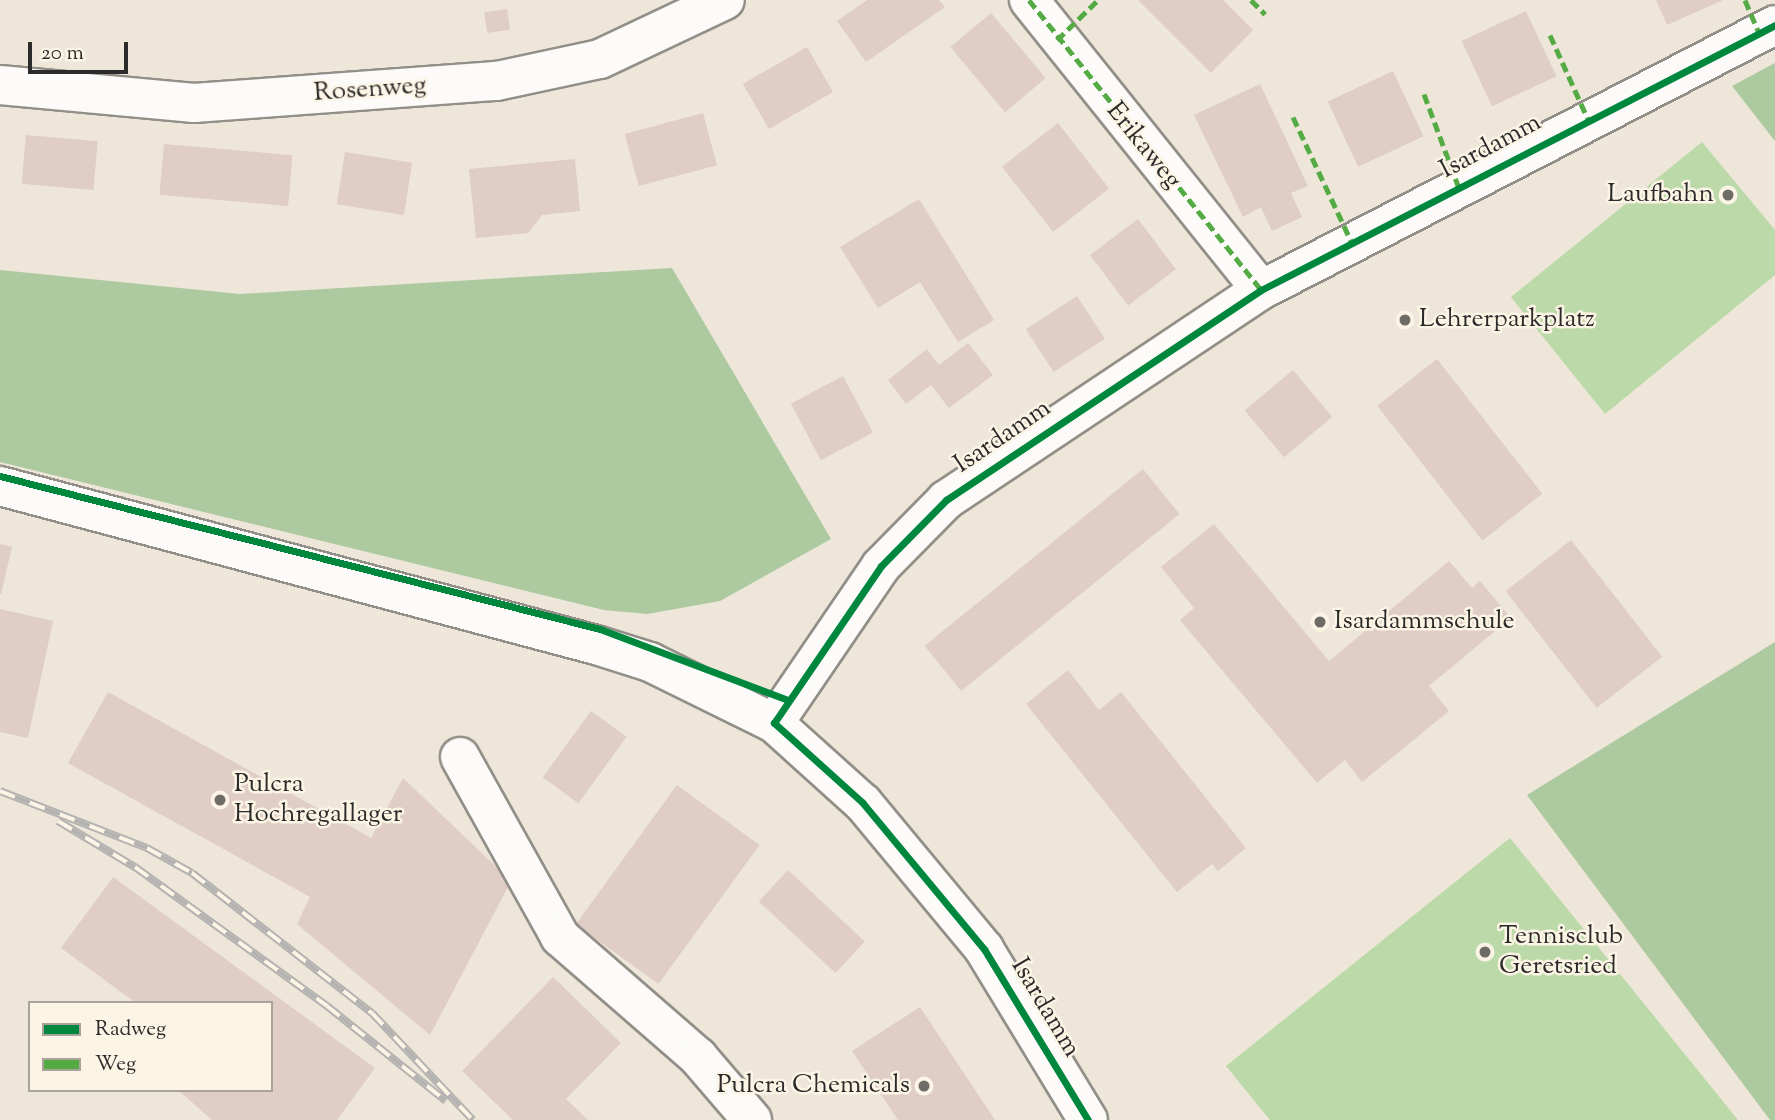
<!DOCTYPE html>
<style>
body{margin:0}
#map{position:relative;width:1775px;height:1120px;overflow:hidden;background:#ede6d9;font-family:"Sorts Mill Goudy",serif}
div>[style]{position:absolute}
.green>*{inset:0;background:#bcd9a9}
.forest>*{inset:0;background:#acc99f}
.building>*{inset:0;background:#dfcdc6;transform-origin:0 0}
.roads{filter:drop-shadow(2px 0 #928f88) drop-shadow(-2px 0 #928f88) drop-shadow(0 2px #928f88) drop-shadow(0 -2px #928f88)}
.minor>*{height:38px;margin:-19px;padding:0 19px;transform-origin:19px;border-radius:19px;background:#fcfbf9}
.rail>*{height:8px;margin-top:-4px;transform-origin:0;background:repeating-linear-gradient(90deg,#fcf5e5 0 16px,#b4b3b1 0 32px);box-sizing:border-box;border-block:2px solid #b4b3b1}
.quiet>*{height:5px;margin-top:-2.5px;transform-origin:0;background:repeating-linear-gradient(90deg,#54ab44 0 10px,transparent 0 15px)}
.cycleway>*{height:7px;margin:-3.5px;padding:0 3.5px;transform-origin:3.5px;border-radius:3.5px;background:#00873e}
.dots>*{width:19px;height:19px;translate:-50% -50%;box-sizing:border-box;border:4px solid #fcf5e5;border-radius:50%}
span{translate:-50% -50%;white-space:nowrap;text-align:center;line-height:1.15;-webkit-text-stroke:5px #fcf5e5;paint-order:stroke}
.street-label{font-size:26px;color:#2b2b2b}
.poi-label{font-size:26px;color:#2b2b2b}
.right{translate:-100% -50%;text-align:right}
.left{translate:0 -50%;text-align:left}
.legend{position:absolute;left:28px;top:1001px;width:245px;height:91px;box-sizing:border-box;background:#fcf5e5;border:2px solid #a8a49b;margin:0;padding:9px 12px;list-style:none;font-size:21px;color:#2b2b2b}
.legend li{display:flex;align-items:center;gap:14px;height:35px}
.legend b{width:35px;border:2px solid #a8a49b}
.scale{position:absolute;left:28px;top:42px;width:100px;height:32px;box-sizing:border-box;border:4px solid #2b2b2b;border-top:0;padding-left:9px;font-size:21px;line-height:24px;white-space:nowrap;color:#2b2b2b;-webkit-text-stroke:5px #fcf5e5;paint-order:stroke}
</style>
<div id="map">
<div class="green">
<i style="clip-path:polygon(1702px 142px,1775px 230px,1775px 275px,1605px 414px,1511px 297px)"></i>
<i style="clip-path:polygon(1510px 838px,1738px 1120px,1270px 1120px,1226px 1066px)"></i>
</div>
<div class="forest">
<i style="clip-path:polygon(1775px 63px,1775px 141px,1732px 86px)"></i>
<i style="clip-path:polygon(672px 268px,831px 539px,720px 601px,647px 614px,604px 610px,0 462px,0 270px,240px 294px)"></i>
<i style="clip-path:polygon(1775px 642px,1775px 1120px,1770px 1120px,1527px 795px)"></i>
</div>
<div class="building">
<i style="clip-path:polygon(867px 0,939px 0,945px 7px,866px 62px,837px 21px)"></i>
<i style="clip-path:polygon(1138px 0,1223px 0,1253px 30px,1211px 73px)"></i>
<i style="clip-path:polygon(1656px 0,1723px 0,1667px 25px)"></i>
<i style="left:507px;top:9px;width:21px;height:23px;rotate:82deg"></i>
<i style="left:1526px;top:11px;width:72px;height:71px;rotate:65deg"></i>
<i style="left:991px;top:13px;width:85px;height:53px;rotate:50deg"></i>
<i style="left:807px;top:47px;width:52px;height:74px;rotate:60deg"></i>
<i style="left:1393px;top:71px;width:72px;height:72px;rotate:65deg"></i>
<i style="clip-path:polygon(1260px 84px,1308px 186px,1291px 193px,1302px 217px,1272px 231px,1261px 207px,1243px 217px,1194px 115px)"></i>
<i style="left:703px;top:113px;width:54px;height:81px;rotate:75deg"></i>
<i style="left:1058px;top:123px;width:83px;height:71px;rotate:52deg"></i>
<i style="left:26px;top:135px;width:72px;height:49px;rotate:5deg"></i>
<i style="left:164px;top:144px;width:129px;height:51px;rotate:5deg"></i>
<i style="left:345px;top:152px;width:68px;height:53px;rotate:9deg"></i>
<i style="clip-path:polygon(575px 159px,580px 211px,542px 215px,528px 233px,476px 238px,469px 169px)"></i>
<i style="clip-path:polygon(919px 199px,994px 320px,958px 342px,920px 282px,878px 308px,840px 247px)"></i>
<i style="left:1138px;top:219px;width:63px;height:60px;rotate:53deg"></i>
<i style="left:1077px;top:296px;width:51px;height:61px;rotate:57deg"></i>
<i style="clip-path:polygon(968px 343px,993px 375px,949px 408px,931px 385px,906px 404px,888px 380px,927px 349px,939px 365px)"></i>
<i style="left:1437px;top:359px;width:171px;height:76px;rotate:52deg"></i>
<i style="left:1293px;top:370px;width:61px;height:63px;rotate:50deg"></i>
<i style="left:843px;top:376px;width:64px;height:59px;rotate:62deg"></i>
<i style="left:1143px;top:469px;width:58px;height:281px;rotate:51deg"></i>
<i style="clip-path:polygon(1214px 524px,1329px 661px,1449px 561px,1472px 588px,1480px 581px,1511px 618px,1429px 686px,1449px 711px,1362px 782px,1345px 760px,1317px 783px,1180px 620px,1194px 608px,1161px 567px)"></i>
<i style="left:1571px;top:540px;width:148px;height:83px;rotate:52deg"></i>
<i style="clip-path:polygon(0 544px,12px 547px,1px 594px,0 594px)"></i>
<i style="clip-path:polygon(0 609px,53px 621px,28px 738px,0 732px)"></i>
<i style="clip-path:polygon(1068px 670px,1099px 710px,1121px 692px,1246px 848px,1218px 871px,1212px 864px,1177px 892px,1026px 704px)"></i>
<i style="clip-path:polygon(108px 692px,371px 838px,403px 778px,511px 881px,430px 1035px,297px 924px,310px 897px,68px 763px)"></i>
<i style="left:591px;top:711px;width:44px;height:82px;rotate:36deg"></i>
<i style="left:677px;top:785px;width:102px;height:172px;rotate:36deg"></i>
<i style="left:788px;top:870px;width:105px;height:43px;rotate:43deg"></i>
<i style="clip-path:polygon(113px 877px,375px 1068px,337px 1120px,212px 1120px,178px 1090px,271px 1090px,271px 1003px,136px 1003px,61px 948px)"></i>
<i style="clip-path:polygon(553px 977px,621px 1043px,566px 1099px,588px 1120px,513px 1120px,462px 1071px)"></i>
<i style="clip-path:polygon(920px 1007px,995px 1120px,898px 1120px,852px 1051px)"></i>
</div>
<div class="roads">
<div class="minor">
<i style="left:1029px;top:0;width:371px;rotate:51.3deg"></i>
<i style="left:0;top:85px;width:195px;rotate:5.3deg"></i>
<i style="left:194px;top:103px;width:304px;rotate:-4.2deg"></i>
<i style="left:497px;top:81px;width:105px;rotate:-12.1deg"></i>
<i style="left:600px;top:59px;width:138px;rotate:-25.3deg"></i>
<i style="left:0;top:486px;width:617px;rotate:14.94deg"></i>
<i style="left:596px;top:645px;width:57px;rotate:17.5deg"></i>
<i style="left:650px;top:662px;width:138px;rotate:26.2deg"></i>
<i style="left:774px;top:723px;width:120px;rotate:42deg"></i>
<i style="left:863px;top:803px;width:190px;rotate:50.3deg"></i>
<i style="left:984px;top:949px;width:200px;rotate:58.7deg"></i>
<i style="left:774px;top:723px;width:190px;rotate:-55.7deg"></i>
<i style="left:881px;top:566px;width:93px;rotate:-45.4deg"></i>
<i style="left:946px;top:500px;width:379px;rotate:-33.7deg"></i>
<i style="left:1261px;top:290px;width:578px;rotate:-27.27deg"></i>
<i style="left:460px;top:757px;width:206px;rotate:60.9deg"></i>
<i style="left:560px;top:937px;width:183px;rotate:41deg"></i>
<i style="left:698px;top:1057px;width:83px;rotate:49.4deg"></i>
</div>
</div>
<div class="rail">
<i style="left:0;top:791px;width:158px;rotate:21.2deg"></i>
<i style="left:147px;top:848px;width:51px;rotate:29.1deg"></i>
<i style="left:192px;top:873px;width:228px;rotate:37.9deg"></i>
<i style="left:372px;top:1013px;width:147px;rotate:46.7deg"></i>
<i style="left:58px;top:821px;width:90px;rotate:30.9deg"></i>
<i style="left:135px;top:867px;width:237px;rotate:35.9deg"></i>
<i style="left:327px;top:1006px;width:152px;rotate:38.6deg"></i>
</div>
<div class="quiet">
<i style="left:1029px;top:0;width:371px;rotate:51.3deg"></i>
<i style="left:1251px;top:0;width:20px;rotate:45deg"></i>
<i style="left:1745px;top:0;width:36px;rotate:67deg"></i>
<i style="left:1550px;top:35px;width:92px;rotate:65.7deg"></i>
<i style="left:1057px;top:40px;width:57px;rotate:-44.3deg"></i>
<i style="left:1424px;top:94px;width:100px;rotate:69.6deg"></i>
<i style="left:1293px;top:117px;width:139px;rotate:64.9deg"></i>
</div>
<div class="cycleway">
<i style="left:0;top:476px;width:619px;rotate:14.31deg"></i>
<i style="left:600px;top:629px;width:201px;rotate:20.7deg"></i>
<i style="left:1088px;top:1120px;width:200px;rotate:-121.3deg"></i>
<i style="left:984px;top:949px;width:190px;rotate:-129.7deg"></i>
<i style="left:863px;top:803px;width:120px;rotate:-138deg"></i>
<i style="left:774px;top:723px;width:190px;rotate:-55.7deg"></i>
<i style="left:881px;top:566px;width:93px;rotate:-45.4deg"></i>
<i style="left:946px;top:500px;width:379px;rotate:-33.7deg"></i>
<i style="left:1261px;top:290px;width:578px;rotate:-27.27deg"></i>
</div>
<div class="dots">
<i style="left:1728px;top:195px;background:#6f6c68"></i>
<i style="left:1405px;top:320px;background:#6f6c68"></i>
<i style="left:1320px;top:622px;background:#6f6c68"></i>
<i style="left:220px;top:800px;background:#6f6c68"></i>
<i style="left:1485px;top:952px;background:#6f6c68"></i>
<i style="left:924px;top:1086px;background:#6f6c68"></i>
</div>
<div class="street-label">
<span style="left:370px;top:90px;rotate:-4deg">Rosenweg</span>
<span style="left:1143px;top:146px;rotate:51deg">Erikaweg</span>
<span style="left:1491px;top:147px;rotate:-28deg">Isardamm</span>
<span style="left:1003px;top:437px;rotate:-34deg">Isardamm</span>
<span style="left:1045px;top:1008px;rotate:59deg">Isardamm</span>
</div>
<div class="poi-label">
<span class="right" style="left:1714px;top:195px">Laufbahn</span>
<span class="left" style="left:1419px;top:320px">Lehrerparkplatz</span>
<span class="left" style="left:1334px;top:622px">Isardammschule</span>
<span class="left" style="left:234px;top:800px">Pulcra<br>Hochregallager</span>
<span class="left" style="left:1499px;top:952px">Tennisclub<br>Geretsried</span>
<span class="right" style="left:910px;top:1086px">Pulcra Chemicals</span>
</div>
<ul class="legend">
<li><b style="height:9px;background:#00873e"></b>Radweg</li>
<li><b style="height:9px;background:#54ab44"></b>Weg</li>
</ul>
<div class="scale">20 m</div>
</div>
